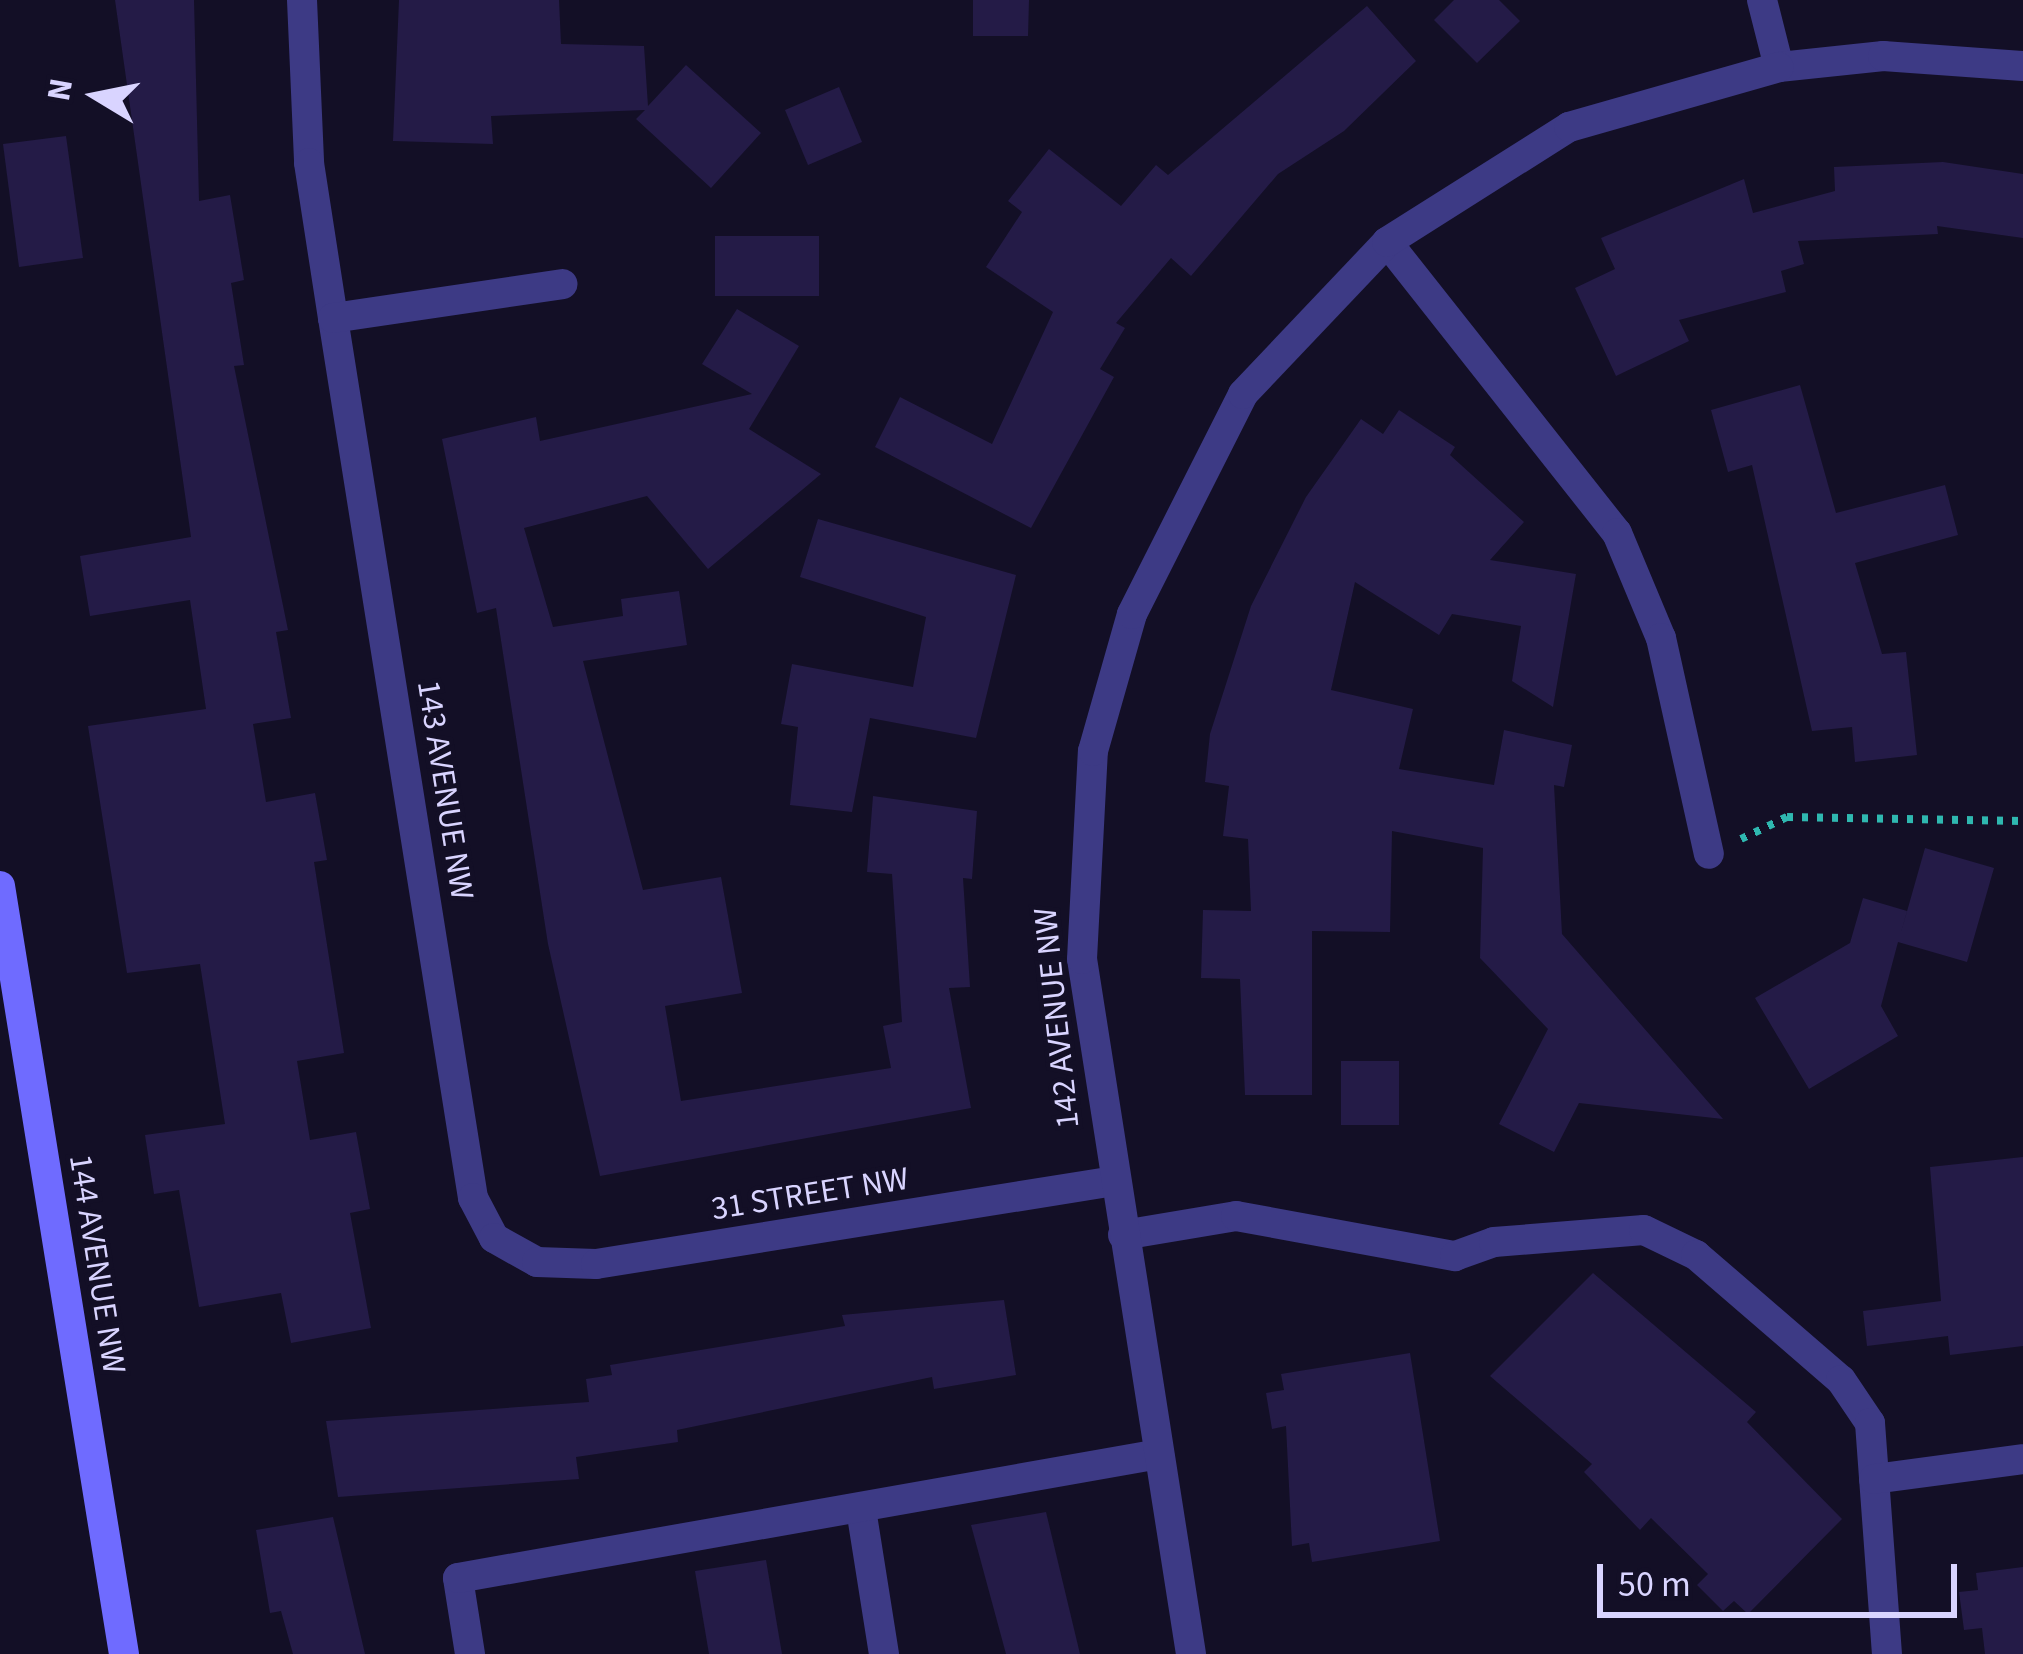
<!DOCTYPE html>
<html>
<head>
<meta charset="utf-8">
<style>
	body { margin:0 }
	#map { position:relative; width:2023px; height:1654px; overflow:hidden; background:#130f26; font-family:"Source Sans 3",sans-serif }
	div>[style] { position:absolute }
	[style*='--x'] { left:calc(var(--x)*1px); top:calc(var(--y)*1px); width:calc(var(--w)*1px); rotate:calc(var(--a)*1deg) }
	.building>* { inset:0; background:#241b47 }
	.path>* { height:8px; margin-top:-4px; transform-origin:0; background:repeating-linear-gradient(90deg,#2fb8b0 0 6px,transparent 0 15px) }
	.minor>* { height:30px; margin:-15px; padding:0 15px; transform-origin:15px; border-radius:15px; background:#3d3a85 }
	.secondary>* { height:30px; margin:-15px; padding:0 15px; transform-origin:15px; border-radius:15px; background:#6f6bff }
	span { translate:-50% -50%; white-space:nowrap; text-align:center; line-height:1.15; -webkit-text-stroke:9px #130f26; paint-order:stroke }
	.street-label { font-size:33px; color:#d9d4ff }
	.north { position:absolute; left:36px; top:36px; width:120px; height:120px; -webkit-text-stroke:9px #130f26; paint-order:stroke; rotate:280deg; font-size:33px; font-weight:700; line-height:48px; text-align:center; color:#d9d4ff }
	.north::after { content:''; display:block; margin:auto; width:42px; height:54px; background:#d9d4ff; clip-path:polygon(50% 0,100% 100%,50% 72%,0 100%) }
	.scale { position:absolute; left:1597px; top:1564px; width:360px; height:54px; box-sizing:border-box; border:6px solid #d9d4ff; border-top:0; padding-left:15px; font-size:36px; line-height:42px; white-space:nowrap; color:#d9d4ff; -webkit-text-stroke:9px #130f26; paint-order:stroke }
</style>
</head>
<body>
<div id="map">
	<div class="building">
		<div style="clip-path:polygon(115px 0,194px 0,199px 201px,230px 195px,244px 280px,231px 283px,244px 365px,234px 366px,288px 630px,276px 632px,291px 718px,253px 724px,266px 802px,315px 793px,327px 860px,314px 862px,344px 1053px,297px 1061px,310px 1140px,356px 1132px,370px 1209px,350px 1213px,371px 1328px,291px 1343px,281px 1293px,199px 1307px,179px 1190px,154px 1194px,145px 1135px,225px 1124px,200px 964px,127px 973px,88px 726px,206px 709px,190px 600px,90px 616px,80px 556px,191px 537px)"></div>
		<div style="clip-path:polygon(399px 0,559px 0,561px 44px,644px 46px,648px 106px,686px 65px,761px 133px,711px 188px,636px 119px,645px 110px,491px 116px,493px 144px,393px 141px)"></div>
		<div style="clip-path:polygon(973px 0,1029px 0,1028px 36px,973px 36px)"></div>
		<div style="clip-path:polygon(1454px 0,1499px 0,1520px 21px,1477px 63px,1434px 20px)"></div>
		<div style="clip-path:polygon(1367px 6px,1416px 61px,1344px 131px,1278px 174px,1191px 276px,1171px 258px,1116px 323px,1125px 328px,1100px 369px,1114px 377px,1031px 528px,875px 447px,900px 397px,992px 444px,1053px 312px,986px 267px,1022px 212px,1008px 201px,1049px 149px,1121px 206px,1156px 165px,1168px 175px)"></div>
		<div style="clip-path:polygon(839px 87px,862px 142px,808px 165px,785px 110px)"></div>
		<div style="clip-path:polygon(66px 136px,83px 258px,19px 267px,3px 144px)"></div>
		<div style="clip-path:polygon(1943px 162px,2023px 174px,2023px 238px,1937px 226px,1938px 234px,1798px 241px,1804px 264px,1781px 271px,1786px 292px,1679px 320px,1689px 341px,1616px 376px,1575px 288px,1615px 269px,1601px 238px,1744px 179px,1753px 213px,1835px 191px,1834px 167px)"></div>
		<div style="clip-path:polygon(715px 236px,819px 236px,819px 296px,715px 296px)"></div>
		<div style="clip-path:polygon(737px 309px,799px 346px,749px 429px,821px 474px,708px 569px,647px 496px,524px 528px,553px 627px,623px 616px,621px 599px,679px 591px,687px 645px,583px 661px,643px 890px,721px 877px,742px 993px,665px 1006px,681px 1101px,891px 1068px,883px 1026px,902px 1022px,892px 874px,867px 872px,873px 796px,977px 811px,972px 879px,963px 878px,970px 987px,949px 988px,971px 1108px,600px 1176px,548px 944px,496px 608px,477px 613px,442px 439px,536px 417px,540px 441px,752px 394px,702px 364px)"></div>
		<div style="clip-path:polygon(1800px 385px,1836px 513px,1945px 485px,1958px 535px,1855px 563px,1882px 654px,1906px 652px,1917px 755px,1855px 762px,1852px 727px,1812px 731px,1752px 465px,1728px 472px,1711px 410px)"></div>
		<div style="clip-path:polygon(1399px 410px,1455px 447px,1450px 455px,1524px 522px,1490px 560px,1576px 574px,1553px 707px,1512px 681px,1521px 626px,1452px 614px,1439px 635px,1355px 582px,1331px 690px,1413px 709px,1399px 769px,1494px 785px,1504px 730px,1572px 745px,1564px 787px,1554px 785px,1562px 934px,1723px 1119px,1579px 1103px,1554px 1152px,1499px 1124px,1548px 1029px,1480px 958px,1483px 848px,1392px 831px,1390px 932px,1312px 931px,1312px 1095px,1245px 1095px,1240px 979px,1201px 978px,1203px 910px,1251px 911px,1248px 839px,1223px 836px,1229px 786px,1205px 782px,1210px 734px,1251px 606px,1306px 497px,1361px 419px,1383px 434px)"></div>
		<div style="clip-path:polygon(818px 519px,1016px 575px,976px 738px,870px 718px,852px 812px,790px 805px,798px 727px,781px 724px,792px 664px,913px 687px,926px 617px,800px 577px)"></div>
		<div style="clip-path:polygon(1925px 848px,1994px 868px,1967px 962px,1898px 942px,1881px 1006px,1898px 1036px,1809px 1089px,1755px 998px,1850px 943px,1863px 898px,1907px 911px,1900px 936px)"></div>
		<div style="clip-path:polygon(1341px 1061px,1399px 1061px,1399px 1125px,1341px 1125px)"></div>
		<div style="clip-path:polygon(2023px 1157px,2023px 1346px,1950px 1355px,1948px 1336px,1867px 1346px,1863px 1311px,1941px 1301px,1930px 1167px)"></div>
		<div style="clip-path:polygon(1593px 1273px,1756px 1412px,1747px 1422px,1842px 1519px,1748px 1614px,1734px 1601px,1723px 1611px,1697px 1585px,1708px 1574px,1651px 1518px,1640px 1530px,1584px 1472px,1592px 1464px,1490px 1376px)"></div>
		<div style="clip-path:polygon(1004px 1300px,1016px 1375px,934px 1389px,932px 1377px,677px 1430px,678px 1442px,576px 1457px,579px 1479px,338px 1497px,326px 1421px,589px 1402px,586px 1379px,612px 1375px,610px 1365px,845px 1326px,842px 1315px)"></div>
		<div style="clip-path:polygon(1410px 1353px,1440px 1541px,1312px 1562px,1309px 1543px,1292px 1546px,1286px 1426px,1272px 1429px,1266px 1393px,1284px 1390px,1281px 1374px)"></div>
		<div style="clip-path:polygon(1046px 1512px,1080px 1654px,1006px 1654px,971px 1525px)"></div>
		<div style="clip-path:polygon(333px 1517px,365px 1654px,293px 1654px,281px 1611px,270px 1613px,256px 1530px)"></div>
		<div style="clip-path:polygon(766px 1560px,782px 1654px,709px 1654px,695px 1571px)"></div>
		<div style="clip-path:polygon(2023px 1567px,2023px 1654px,1985px 1654px,1982px 1628px,1964px 1630px,1959px 1592px,1978px 1590px,1976px 1573px)"></div>
	</div>
	<div class="path">
		<div style="--x:1741;--y:839;--w:51;--a:-25.6"></div>
		<div style="--x:1787;--y:817;--w:236;--a:1"></div>
	</div>
	<div class="minor">
		<div style="--x:302;--y:0;--w:163;--a:87.5"></div>
		<div style="--x:309;--y:163;--w:157;--a:81.2"></div>
		<div style="--x:333;--y:318;--w:891;--a:80.96"></div>
		<div style="--x:473;--y:1198;--w:45;--a:62.3"></div>
		<div style="--x:494;--y:1238;--w:49;--a:29.2"></div>
		<div style="--x:537;--y:1262;--w:59;--a:1.9"></div>
		<div style="--x:596;--y:1264;--w:525;--a:-9.1"></div>
		<div style="--x:1762;--y:0;--w:69;--a:75.8"></div>
		<div style="--x:1779;--y:67;--w:105;--a:-6"></div>
		<div style="--x:1883;--y:56;--w:140;--a:4.1"></div>
		<div style="--x:1387;--y:242;--w:371;--a:51.7"></div>
		<div style="--x:1617;--y:533;--w:114;--a:67.3"></div>
		<div style="--x:1661;--y:638;--w:221;--a:77.5"></div>
		<div style="--x:333;--y:318;--w:232;--a:-8.4"></div>
		<div style="--x:1123;--y:1235;--w:115;--a:-9.5"></div>
		<div style="--x:1236;--y:1216;--w:223;--a:10.4"></div>
		<div style="--x:1455;--y:1256;--w:41;--a:-19.7"></div>
		<div style="--x:1494;--y:1242;--w:150;--a:-4.6"></div>
		<div style="--x:1644;--y:1230;--w:58;--a:25.7"></div>
		<div style="--x:1696;--y:1255;--w:191;--a:40.8"></div>
		<div style="--x:1841;--y:1380;--w:52;--a:56"></div>
		<div style="--x:1870;--y:1423;--w:232;--a:85.8"></div>
		<div style="--x:1874;--y:1479;--w:150;--a:-7.6"></div>
		<div style="--x:861;--y:1509;--w:147;--a:81"></div>
		<div style="--x:470;--y:1654;--w:77;--a:-99"></div>
		<div style="--x:458;--y:1578;--w:712;--a:-10.03"></div>
		<div style="--x:1191;--y:1654;--w:703;--a:-98.91"></div>
		<div style="--x:1082;--y:959;--w:208;--a:-87"></div>
		<div style="--x:1093;--y:751;--w:142;--a:-74.1"></div>
		<div style="--x:1132;--y:614;--w:246;--a:-63.2"></div>
		<div style="--x:1243;--y:394;--w:209;--a:-46.5"></div>
		<div style="--x:1387;--y:242;--w:215;--a:-32.3"></div>
		<div style="--x:1569;--y:127;--w:218;--a:-15.9"></div>
	</div>
	<div class="secondary">
		<div style="--x:0;--y:886;--w:778;--a:80.83"></div>
	</div>
	<div class="street-label">
		<span style="left:445px;top:790px;rotate:81deg">143 AVENUE NW</span>
		<span style="left:1057px;top:1018px;rotate:-96deg">142 AVENUE NW</span>
		<span style="left:810px;top:1194px;rotate:-9deg">31 STREET NW</span>
		<span style="left:97px;top:1264px;rotate:81deg">144 AVENUE NW</span>
	</div>
	<div class="north">N</div>
	<div class="scale">50 m</div>
</div>
</body>
</html>
